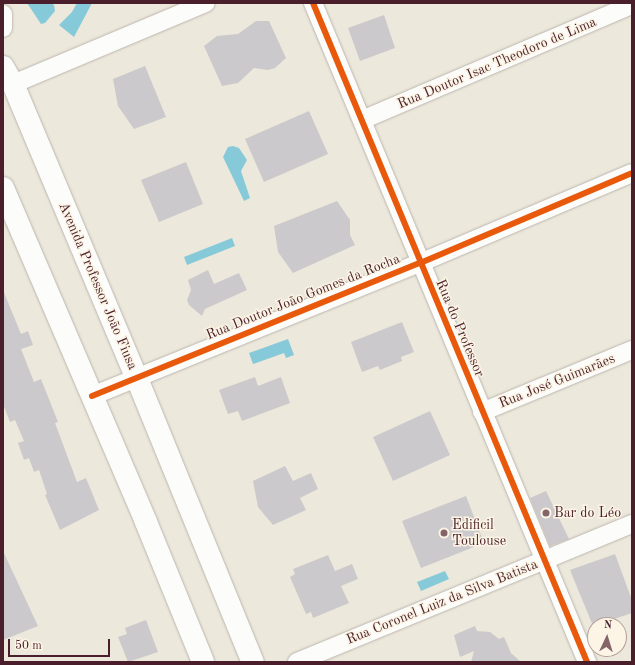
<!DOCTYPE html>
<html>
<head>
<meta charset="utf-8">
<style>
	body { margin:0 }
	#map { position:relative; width:635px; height:665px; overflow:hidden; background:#ece8db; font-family:"Old Standard TT",serif }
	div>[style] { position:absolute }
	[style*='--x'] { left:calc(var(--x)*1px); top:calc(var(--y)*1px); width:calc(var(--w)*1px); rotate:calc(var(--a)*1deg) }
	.water>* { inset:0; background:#86cada }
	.building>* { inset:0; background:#ccc9cc }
	.roads { filter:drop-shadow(0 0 1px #bcb5ae) drop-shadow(0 0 1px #bcb5ae) }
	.minor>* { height:18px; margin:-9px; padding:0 9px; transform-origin:9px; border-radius:9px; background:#fcfcfa }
	.major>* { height:22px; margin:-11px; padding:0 11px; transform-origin:11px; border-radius:11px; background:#fcfcfa }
	.cycleway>* { height:6px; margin:-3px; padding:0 3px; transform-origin:3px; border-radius:3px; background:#e8590c }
	.dots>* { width:11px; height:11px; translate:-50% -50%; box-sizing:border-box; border:2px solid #fcf5e5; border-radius:50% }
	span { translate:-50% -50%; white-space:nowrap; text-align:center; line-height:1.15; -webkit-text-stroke:3px #fcf5e5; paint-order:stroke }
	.street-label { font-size:14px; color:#4a1f2b }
	.poi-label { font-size:14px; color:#4a1f2b }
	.left { translate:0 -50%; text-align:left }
	.frame { position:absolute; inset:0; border:4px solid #4a1f2b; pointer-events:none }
	.north { position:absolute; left:587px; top:617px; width:40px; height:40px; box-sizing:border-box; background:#fcf5e5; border:1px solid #b59f9b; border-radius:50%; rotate:4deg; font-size:11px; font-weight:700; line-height:16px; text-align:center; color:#4a1f2b }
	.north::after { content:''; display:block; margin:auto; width:14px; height:18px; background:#836569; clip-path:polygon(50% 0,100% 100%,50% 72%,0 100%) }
	.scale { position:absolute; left:8px; top:639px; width:102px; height:18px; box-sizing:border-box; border:2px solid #4a1f2b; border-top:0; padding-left:5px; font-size:12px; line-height:14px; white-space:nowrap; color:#4a1f2b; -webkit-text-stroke:3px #fcf5e5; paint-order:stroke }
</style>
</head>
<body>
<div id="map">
	<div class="water">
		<div style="clip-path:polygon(27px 3px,51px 3px,54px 5px,55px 11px,45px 23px,41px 24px)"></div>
		<div style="clip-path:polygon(77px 3px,92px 3px,74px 37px,59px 25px,72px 12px)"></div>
		<div style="clip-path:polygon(233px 146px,239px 148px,247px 160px,241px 171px,250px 198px,244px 201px,223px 157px,228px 147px)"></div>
		<div style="clip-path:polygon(232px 238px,235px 246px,187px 265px,184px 257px)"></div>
		<div style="clip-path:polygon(288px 339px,294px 355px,286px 358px,284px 353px,253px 364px,249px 353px)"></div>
		<div style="clip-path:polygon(445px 571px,449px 579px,421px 591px,417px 582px)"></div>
	</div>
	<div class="building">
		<div style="clip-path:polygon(384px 15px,395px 48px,360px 61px,348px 28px)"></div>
		<div style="clip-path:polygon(256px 21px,269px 21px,286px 58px,275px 68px,268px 70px,254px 68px,238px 83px,222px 86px,204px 46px,217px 36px,238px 34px)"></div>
		<div style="clip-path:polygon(145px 66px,166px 117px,134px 129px,118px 106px,113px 79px)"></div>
		<div style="clip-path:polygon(309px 111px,328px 154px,264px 182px,245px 139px)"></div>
		<div style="clip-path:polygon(186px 162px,203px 204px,159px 222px,141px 180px)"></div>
		<div style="clip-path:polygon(337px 201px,350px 220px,350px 235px,355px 245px,293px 273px,278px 252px,274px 226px)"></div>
		<div style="clip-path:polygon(208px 270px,214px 284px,239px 273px,247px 290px,205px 309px,202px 316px,189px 305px,187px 300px,191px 290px,188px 280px)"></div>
		<div style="clip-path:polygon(3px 290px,21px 334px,28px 331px,33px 345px,21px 349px,34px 382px,41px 379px,58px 422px,55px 423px,77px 482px,86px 478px,99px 510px,60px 530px,45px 495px,47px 494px,39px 470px,34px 472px,29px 458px,24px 460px,18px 443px,24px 441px,15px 420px,10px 422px,3px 404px)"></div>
		<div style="clip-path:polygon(402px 322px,414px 352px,401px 357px,402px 361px,380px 370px,378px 366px,362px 372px,351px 342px)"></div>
		<div style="clip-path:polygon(255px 377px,258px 386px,281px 377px,290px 403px,242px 421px,238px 411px,228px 414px,219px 390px)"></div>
		<div style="clip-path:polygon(430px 411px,450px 455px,393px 481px,373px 437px)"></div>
		<div style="clip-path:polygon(285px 466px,293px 481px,311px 473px,318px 489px,300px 498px,306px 510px,273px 525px,258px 507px,253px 481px)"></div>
		<div style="clip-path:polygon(546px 491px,569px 539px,550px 546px,530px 498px)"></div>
		<div style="clip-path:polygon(466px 496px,484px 543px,421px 568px,402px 521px)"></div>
		<div style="clip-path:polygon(3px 551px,38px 626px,3px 640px)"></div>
		<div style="clip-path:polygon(615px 554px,632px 600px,632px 613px,593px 626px,570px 570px)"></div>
		<div style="clip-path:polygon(328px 555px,335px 571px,352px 564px,358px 579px,341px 586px,349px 603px,313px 618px,311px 612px,306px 614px,290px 577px,295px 574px,293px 569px)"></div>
		<div style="clip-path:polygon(146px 620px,158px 652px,128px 662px,118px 637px,127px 634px,125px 628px)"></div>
		<div style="clip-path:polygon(475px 626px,477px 631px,490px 632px,499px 639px,504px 637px,511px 653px,521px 662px,471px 662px,474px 651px,460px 657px,454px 635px)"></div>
	</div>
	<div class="roads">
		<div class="minor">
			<div style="--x:313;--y:3;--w:714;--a:67.42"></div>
			<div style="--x:3;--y:14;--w:14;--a:90"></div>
			<div style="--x:13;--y:84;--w:209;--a:-22.8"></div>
			<div style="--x:362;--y:120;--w:293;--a:-23.1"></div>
			<div style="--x:92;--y:396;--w:354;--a:-22.1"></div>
			<div style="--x:420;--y:263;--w:230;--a:-23"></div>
			<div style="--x:482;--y:412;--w:162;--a:-22.5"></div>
			<div style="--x:297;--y:662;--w:362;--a:-22.4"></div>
		</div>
		<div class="major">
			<div style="--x:3;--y:67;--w:20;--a:60"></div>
			<div style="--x:13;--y:84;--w:317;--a:67.2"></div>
			<div style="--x:136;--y:376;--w:309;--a:67.8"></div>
			<div style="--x:3;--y:188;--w:363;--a:66.8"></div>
			<div style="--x:146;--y:522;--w:151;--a:67.8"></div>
		</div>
	</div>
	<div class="cycleway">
		<div style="--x:313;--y:3;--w:714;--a:67.42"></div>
		<div style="--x:92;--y:396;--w:354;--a:-22.1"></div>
		<div style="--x:420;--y:263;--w:230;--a:-23"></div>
	</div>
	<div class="dots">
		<div style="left:546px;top:513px;background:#836569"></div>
		<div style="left:444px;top:533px;background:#836569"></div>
	</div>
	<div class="street-label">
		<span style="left:497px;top:63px;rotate:-23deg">Rua Doutor Isac Theodoro de Lima</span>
		<span style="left:98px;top:286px;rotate:67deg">Avenida Professor João Fiusa</span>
		<span style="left:303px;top:297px;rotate:-22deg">Rua Doutor João Gomes da Rocha</span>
		<span style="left:460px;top:328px;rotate:67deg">Rua do Professor</span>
		<span style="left:557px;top:381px;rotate:-22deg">Rua José Guimarães</span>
		<span style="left:442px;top:602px;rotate:-22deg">Rua Coronel Luiz da Silva Batista</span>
	</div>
	<div class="poi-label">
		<span class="left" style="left:554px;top:513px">Bar do Léo</span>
		<span class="left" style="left:452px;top:533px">Edificil<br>Toulouse</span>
	</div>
	<div class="frame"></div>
	<div class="north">N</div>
	<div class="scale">50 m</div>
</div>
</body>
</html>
